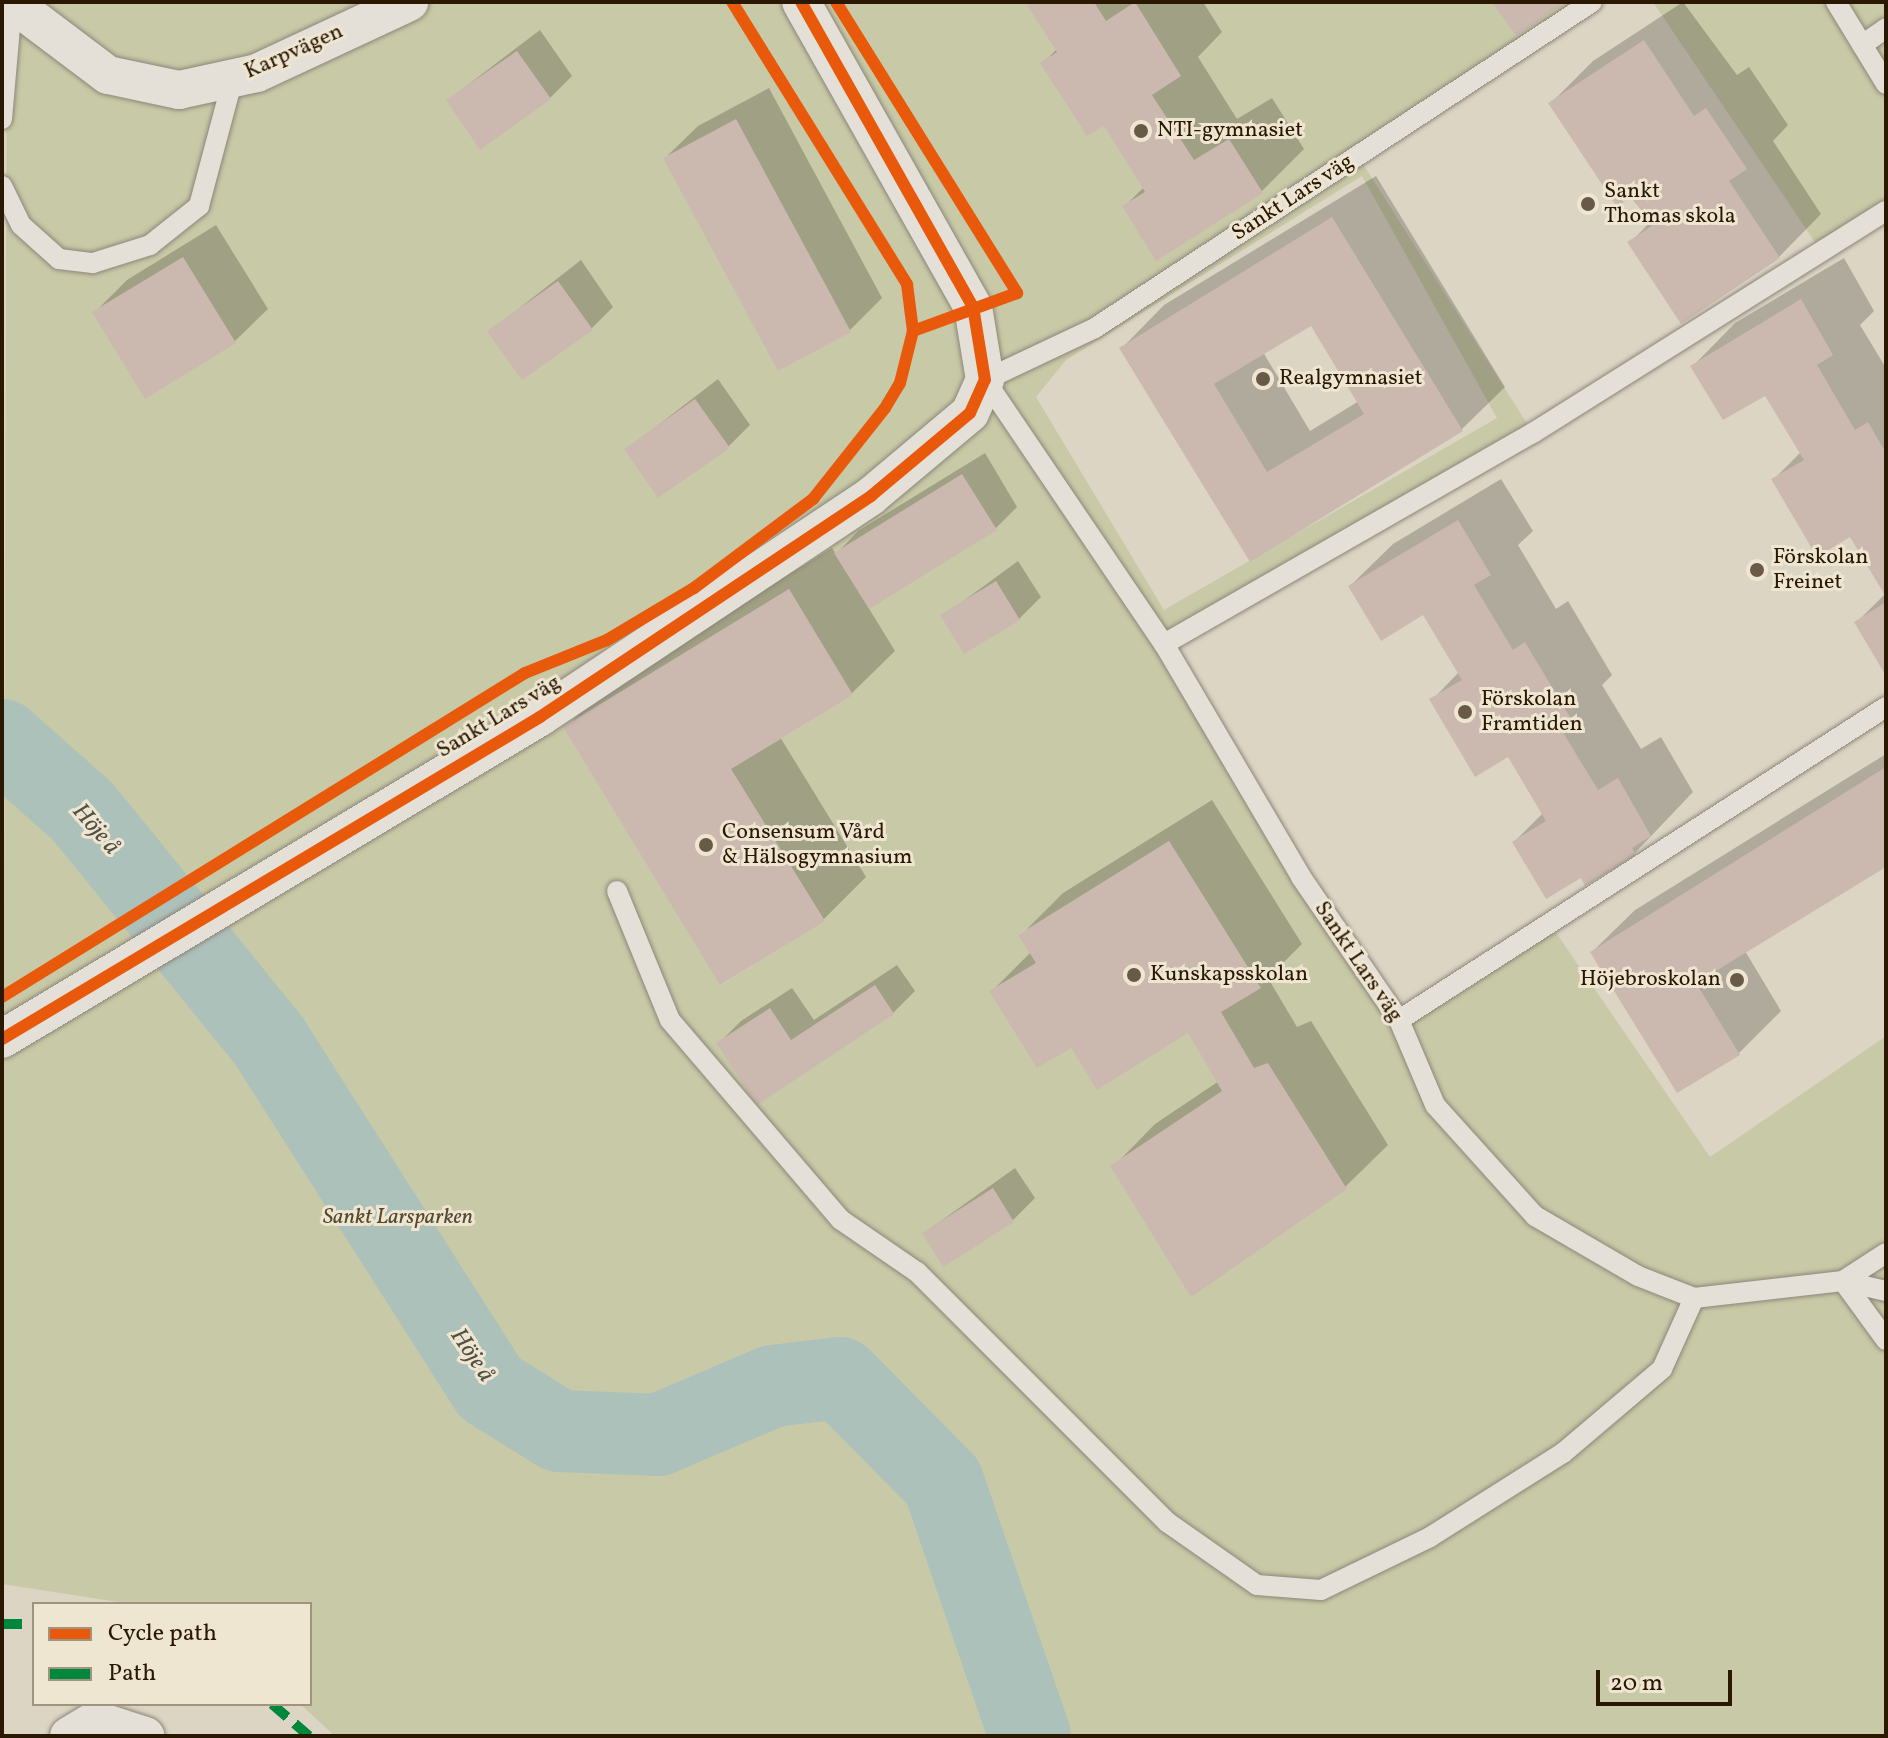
<!DOCTYPE html>
<html>
<head>
<meta charset="utf-8">
<style>
	body { margin:0 }
	#map { position:relative; width:1888px; height:1738px; overflow:hidden; background:#dcd5c4; font-family:Vollkorn,serif }
	div>[style] { position:absolute }
	[style*='--x'] { left:calc(var(--x)*1px); top:calc(var(--y)*1px); width:calc(var(--w)*1px); rotate:calc(var(--a)*1deg) }
	.green>* { inset:0; background:#c8c9a6 }
	.shadow>* { inset:0; background:#0003 }
	.river>* { height:82px; margin:-41px; padding:0 41px; transform-origin:41px; border-radius:41px; background:#adc1bb }
	.building>* { inset:0; background:#cbb9b0 }
	.roads { filter:drop-shadow(0 0 2px #8d867a) drop-shadow(0 0 2px #8d867a) }
	.service>* { height:20px; margin:-10px; padding:0 10px; transform-origin:10px; border-radius:10px; background:#e4e0d8 }
	.minor>* { height:38px; margin:-19px; padding:0 19px; transform-origin:19px; border-radius:19px; background:#e4e0d8 }
	.quiet>* { height:10px; margin-top:-5px; transform-origin:0; background:repeating-linear-gradient(90deg,#00873e 0 20px,transparent 0 30px) }
	.cycleway>* { height:12px; margin:-6px; padding:0 6px; transform-origin:6px; border-radius:6px; background:#e8590c }
	.dots>* { width:22px; height:22px; translate:-50% -50%; box-sizing:border-box; border:4px solid #efe6d2; border-radius:50% }
	span { translate:-50% -50%; white-space:nowrap; text-align:center; line-height:1.15; -webkit-text-stroke:6px #efe6d2; paint-order:stroke }
	.street-label { font-size:22px; color:#2a1803 }
	.poi-label { font-size:22px; color:#2a1803 }
	.left { translate:0 -50%; text-align:left }
	.right { translate:-100% -50%; text-align:right }
	.park-label { font-size:22px; color:#544a2d; font-style:italic }
	.water-label { font-size:24px; color:#515042; font-style:italic }
	.frame { position:absolute; inset:0; border:4px solid #2a1803; pointer-events:none }
	.legend { position:absolute; left:32px; top:1602px; width:280px; height:104px; box-sizing:border-box; background:#efe6d2; border:2px solid #a0947f; margin:0; padding:10px 14px; list-style:none; font-size:24px; color:#2a1803 }
	.legend li { display:flex; align-items:center; gap:16px; height:40px }
	.legend b { width:40px; border:2px solid #a0947f }
	.scale { position:absolute; left:1596px; top:1670px; width:136px; height:36px; box-sizing:border-box; border:4px solid #2a1803; border-top:0; padding-left:10px; font-size:24px; line-height:28px; white-space:nowrap; color:#2a1803; -webkit-text-stroke:6px #efe6d2; paint-order:stroke }
</style>
</head>
<body>
<div id="map">
	<div class="green">
		<div style="clip-path:polygon(evenodd,7px 2px,1592px 2px,1358px 156px,1533px 433px,1165px 644px,1399px 1020px,1550px 924px,1710px 1157px,1886px 1036px,1886px 1736px,335px 1736px,300px 1704px,310px 1704px,310px 1604px,131px 1604px,2px 1584px,7px 2px,1362px 176px,1497px 418px,1164px 610px,1036px 397px,1066px 360px,1362px 176px,7px 2px,789px 589px,853px 695px,731px 769px,824px 921px,721px 985px,563px 727px,789px 589px,7px 2px,1169px 841px,1260px 988px,1097px 1089px,1071px 1048px,990px 991px,1036px 963px,1019px 934px,1169px 841px)"></div>
		<div style="clip-path:polygon(1653px 2px,1886px 2px,1886px 211px,1821px 251px)"></div>
	</div>
	<div class="shadow">
		<div style="clip-path:polygon(1027px 2px,1203px 2px,1222px 32px,1198px 57px,1237px 119px,1272px 98px,1304px 149px,1262px 191px,1156px 258px,1124px 207px,1144px 187px,1104px 123px,1043px 63px,1057px 49px)"></div>
		<div style="clip-path:polygon(1683px 2px,1737px 75px,1749px 67px,1788px 125px,1773px 141px,1821px 214px,1779px 257px,1630px 243px,1651px 221px,1551px 103px,1593px 61px)"></div>
		<div style="clip-path:polygon(540px 30px,572px 76px,550px 98px,448px 100px)"></div>
		<div style="clip-path:polygon(769px 88px,882px 298px,850px 330px,665px 158px,698px 126px)"></div>
		<div style="clip-path:polygon(evenodd,1376px 176px,1505px 387px,1462px 429px,1251px 559px,1122px 348px,1164px 305px,1376px 176px,1312px 323px,1359px 401px,1310px 431px,1263px 352px,1312px 323px)"></div>
		<div style="clip-path:polygon(216px 225px,268px 309px,235px 341px,94px 313px,127px 280px)"></div>
		<div style="clip-path:polygon(1844px 258px,1874px 311px,1860px 325px,1886px 368px,1886px 593px,1851px 534px,1774px 479px,1801px 452px,1766px 393px,1693px 366px,1735px 323px)"></div>
		<div style="clip-path:polygon(581px 260px,613px 307px,591px 329px,490px 331px)"></div>
		<div style="clip-path:polygon(718px 379px,750px 425px,728px 447px,627px 449px)"></div>
		<div style="clip-path:polygon(985px 453px,1017px 507px,995px 529px,868px 607px,895px 651px,852px 693px,780px 737px,866px 877px,823px 920px,565px 728px,608px 685px,832px 548px,836px 554px,858px 531px)"></div>
		<div style="clip-path:polygon(1501px 479px,1533px 531px,1518px 545px,1556px 609px,1568px 601px,1612px 675px,1602px 685px,1641px 749px,1661px 737px,1693px 792px,1635px 853px,1581px 876px,1514px 842px,1543px 813px,1509px 755px,1432px 700px,1459px 672px,1424px 612px,1350px 586px,1393px 544px)"></div>
		<div style="clip-path:polygon(1018px 561px,1041px 597px,1019px 619px,943px 616px)"></div>
		<div style="clip-path:polygon(1886px 593px,1886px 672px,1857px 622px)"></div>
		<div style="clip-path:polygon(1886px 754px,1886px 865px,1745px 951px,1781px 1011px,1739px 1053px,1592px 952px,1635px 910px)"></div>
		<div style="clip-path:polygon(1212px 800px,1302px 944px,1268px 978px,1297px 1027px,1311px 1021px,1388px 1145px,1345px 1187px,1113px 1167px,1155px 1124px,1219px 1081px,1189px 1030px,1072px 1045px,992px 991px,1031px 952px,1021px 935px,1063px 893px)"></div>
		<div style="clip-path:polygon(897px 965px,915px 991px,893px 1013px,757px 1102px,719px 1043px,741px 1021px,792px 988px,814px 1020px)"></div>
		<div style="clip-path:polygon(1015px 1168px,1035px 1198px,1013px 1220px,924px 1233px)"></div>
	</div>
	<div class="river">
		<div style="--x:2;--y:740;--w:108;--a:41.6"></div>
		<div style="--x:83;--y:812;--w:295;--a:50.9"></div>
		<div style="--x:269;--y:1041;--w:411;--a:57.5"></div>
		<div style="--x:490;--y:1388;--w:81;--a:31.9"></div>
		<div style="--x:559;--y:1431;--w:99;--a:2.3"></div>
		<div style="--x:658;--y:1435;--w:125;--a:-23.1"></div>
		<div style="--x:773;--y:1386;--w:67;--a:-6.8"></div>
		<div style="--x:840;--y:1378;--w:146;--a:45.3"></div>
		<div style="--x:943;--y:1482;--w:268;--a:71.1"></div>
	</div>
	<div class="building">
		<div style="clip-path:polygon(1025px 2px,1094px 2px,1106px 21px,1135px 2px,1181px 76px,1152px 95px,1194px 160px,1229px 139px,1263px 193px,1156px 261px,1122px 206px,1145px 192px,1104px 126px,1087px 136px,1040px 63px,1057px 52px)"></div>
		<div style="clip-path:polygon(1492px 2px,1566px 2px,1516px 36px)"></div>
		<div style="clip-path:polygon(1644px 40px,1694px 116px,1706px 108px,1747px 169px,1729px 181px,1780px 258px,1681px 324px,1627px 242px,1652px 226px,1632px 196px,1617px 207px,1548px 103px)"></div>
		<div style="clip-path:polygon(517px 51px,551px 99px,480px 150px,446px 100px)"></div>
		<div style="clip-path:polygon(736px 119px,851px 332px,778px 371px,663px 158px)"></div>
		<div style="clip-path:polygon(evenodd,1332px 217px,1463px 431px,1250px 562px,1119px 348px,1332px 217px,1311px 326px,1364px 414px,1267px 472px,1214px 384px,1311px 326px)"></div>
		<div style="clip-path:polygon(183px 257px,236px 343px,145px 399px,92px 312px)"></div>
		<div style="clip-path:polygon(558px 281px,593px 330px,522px 380px,487px 331px)"></div>
		<div style="clip-path:polygon(1801px 299px,1833px 355px,1817px 365px,1855px 430px,1868px 422px,1886px 453px,1886px 597px,1850px 537px,1817px 557px,1771px 479px,1804px 460px,1765px 396px,1723px 420px,1690px 366px)"></div>
		<div style="clip-path:polygon(695px 399px,730px 448px,658px 498px,624px 449px)"></div>
		<div style="clip-path:polygon(962px 474px,997px 530px,869px 609px,834px 553px)"></div>
		<div style="clip-path:polygon(1458px 520px,1491px 575px,1474px 585px,1513px 650px,1525px 642px,1571px 719px,1559px 726px,1598px 790px,1618px 778px,1651px 836px,1632px 848px,1636px 855px,1585px 886px,1581px 878px,1546px 899px,1512px 842px,1546px 821px,1508px 757px,1475px 777px,1429px 699px,1462px 680px,1423px 615px,1381px 641px,1348px 586px)"></div>
		<div style="clip-path:polygon(996px 581px,1020px 620px,964px 654px,940px 615px)"></div>
		<div style="clip-path:polygon(789px 589px,853px 695px,731px 769px,825px 921px,720px 985px,563px 727px)"></div>
		<div style="clip-path:polygon(1886px 602px,1886px 676px,1854px 622px)"></div>
		<div style="clip-path:polygon(1886px 767px,1886px 867px,1696px 983px,1740px 1055px,1677px 1093px,1590px 952px)"></div>
		<div style="clip-path:polygon(1169px 841px,1261px 988px,1221px 1012px,1254px 1068px,1268px 1063px,1347px 1189px,1191px 1297px,1110px 1166px,1222px 1091px,1188px 1033px,1097px 1090px,1071px 1048px,1037px 1068px,989px 991px,1036px 963px,1018px 935px)"></div>
		<div style="clip-path:polygon(875px 985px,894px 1014px,757px 1105px,716px 1043px,770px 1008px,791px 1040px)"></div>
		<div style="clip-path:polygon(993px 1188px,1014px 1222px,943px 1267px,922px 1233px)"></div>
	</div>
	<div class="roads">
		<div class="service">
			<div style="--x:1592;--y:2;--w:594;--a:146.74"></div>
			<div style="--x:1095;--y:328;--w:122;--a:154.7"></div>
			<div style="--x:985;--y:380;--w:319;--a:55.9"></div>
			<div style="--x:1164;--y:644;--w:270;--a:59.5"></div>
			<div style="--x:1301;--y:877;--w:173;--a:55.6"></div>
			<div style="--x:1399;--y:1020;--w:92;--a:67"></div>
			<div style="--x:1435;--y:1105;--w:149;--a:48"></div>
			<div style="--x:1535;--y:1216;--w:119;--a:30.2"></div>
			<div style="--x:1638;--y:1276;--w:60;--a:21.4"></div>
			<div style="--x:1694;--y:1298;--w:150;--a:-6.5"></div>
			<div style="--x:1843;--y:1281;--w:51;--a:-33.1"></div>
			<div style="--x:1836;--y:2;--w:96;--a:58.6"></div>
			<div style="--x:1862;--y:45;--w:29;--a:-35"></div>
			<div style="--x:2;--y:119;--w:114;--a:-85"></div>
			<div style="--x:2;--y:186;--w:43;--a:64"></div>
			<div style="--x:21;--y:225;--w:51;--a:41.8"></div>
			<div style="--x:59;--y:259;--w:34;--a:7"></div>
			<div style="--x:93;--y:263;--w:60;--a:-17.5"></div>
			<div style="--x:150;--y:245;--w:63;--a:-38.5"></div>
			<div style="--x:199;--y:206;--w:132;--a:-75.1"></div>
			<div style="--x:1164;--y:644;--w:425;--a:-29.8"></div>
			<div style="--x:1533;--y:433;--w:417;--a:-32.2"></div>
			<div style="--x:617;--y:891;--w:139;--a:67.7"></div>
			<div style="--x:670;--y:1020;--w:263;--a:49.5"></div>
			<div style="--x:841;--y:1220;--w:92;--a:34.4"></div>
			<div style="--x:917;--y:1272;--w:354;--a:45"></div>
			<div style="--x:1167;--y:1522;--w:110;--a:35"></div>
			<div style="--x:1257;--y:1585;--w:64;--a:4.5"></div>
			<div style="--x:1321;--y:1590;--w:121;--a:-25.9"></div>
			<div style="--x:1430;--y:1537;--w:157;--a:-32.3"></div>
			<div style="--x:1563;--y:1453;--w:130;--a:-40.3"></div>
			<div style="--x:1662;--y:1369;--w:78;--a:-65.7"></div>
			<div style="--x:1399;--y:1020;--w:579;--a:-32.73"></div>
			<div style="--x:1843;--y:1281;--w:73;--a:53.9"></div>
			<div style="--x:1843;--y:1281;--w:44;--a:13.1"></div>
		</div>
		<div class="minor">
			<div style="--x:11;--y:2;--w:121;--a:37"></div>
			<div style="--x:108;--y:75;--w:73;--a:11.9"></div>
			<div style="--x:179;--y:90;--w:80;--a:-12.3"></div>
			<div style="--x:257;--y:73;--w:168;--a:-25"></div>
			<div style="--x:2;--y:1039;--w:627;--a:-30.9"></div>
			<div style="--x:540;--y:717;--w:398;--a:-33.7"></div>
			<div style="--x:871;--y:496;--w:129;--a:-40"></div>
			<div style="--x:970;--y:413;--w:36;--a:-66"></div>
			<div style="--x:985;--y:380;--w:74;--a:-99.3"></div>
			<div style="--x:973;--y:307;--w:350;--a:-119.4"></div>
			<div style="--x:69;--y:1736;--w:31;--a:-31"></div>
			<div style="--x:96;--y:1720;--w:52;--a:18.1"></div>
		</div>
	</div>
	<div class="quiet">
		<div style="--x:2;--y:1624;--w:32;--a:0"></div>
		<div style="--x:272;--y:1704;--w:49;--a:40.9"></div>
	</div>
	<div class="cycleway">
		<div style="--x:836;--y:2;--w:343;--a:58.1"></div>
		<div style="--x:1017;--y:293;--w:111;--a:159.9"></div>
		<div style="--x:2;--y:997;--w:615;--a:-31.78"></div>
		<div style="--x:525;--y:673;--w:88;--a:-21.9"></div>
		<div style="--x:607;--y:640;--w:101;--a:-30.9"></div>
		<div style="--x:694;--y:588;--w:149;--a:-36.8"></div>
		<div style="--x:813;--y:499;--w:116;--a:-51.6"></div>
		<div style="--x:885;--y:408;--w:29;--a:-59"></div>
		<div style="--x:900;--y:383;--w:54;--a:-76"></div>
		<div style="--x:913;--y:331;--w:47;--a:-97.3"></div>
		<div style="--x:907;--y:284;--w:332;--a:-121.8"></div>
		<div style="--x:2;--y:1039;--w:627;--a:-30.9"></div>
		<div style="--x:540;--y:717;--w:398;--a:-33.7"></div>
		<div style="--x:871;--y:496;--w:129;--a:-40"></div>
		<div style="--x:970;--y:413;--w:36;--a:-66"></div>
		<div style="--x:985;--y:380;--w:74;--a:-99.3"></div>
		<div style="--x:973;--y:307;--w:350;--a:-119.4"></div>
	</div>
	<div class="dots">
		<div style="left:1141px;top:131px;background:#685a47"></div>
		<div style="left:1588px;top:204px;background:#685a47"></div>
		<div style="left:1263px;top:379px;background:#685a47"></div>
		<div style="left:1757px;top:570px;background:#685a47"></div>
		<div style="left:1465px;top:712px;background:#685a47"></div>
		<div style="left:706px;top:845px;background:#685a47"></div>
		<div style="left:1134px;top:975px;background:#685a47"></div>
		<div style="left:1737px;top:980px;background:#685a47"></div>
	</div>
	<div class="street-label">
		<span style="left:294px;top:52px;rotate:-24deg">Karpvägen</span>
		<span style="left:1293px;top:198px;rotate:-33deg">Sankt Lars väg</span>
		<span style="left:499px;top:717px;rotate:-31deg">Sankt Lars väg</span>
		<span style="left:1358px;top:962px;rotate:56deg">Sankt Lars väg</span>
	</div>
	<div class="poi-label">
		<span class="left" style="left:1157px;top:131px">NTI-gymnasiet</span>
		<span class="left" style="left:1604px;top:204px">Sankt<br>Thomas skola</span>
		<span class="left" style="left:1279px;top:379px">Realgymnasiet</span>
		<span class="left" style="left:1773px;top:570px">Förskolan<br>Freinet</span>
		<span class="left" style="left:1481px;top:712px">Förskolan<br>Framtiden</span>
		<span class="left" style="left:722px;top:845px">Consensum Vård<br>&amp; Hälsogymnasium</span>
		<span class="left" style="left:1150px;top:975px">Kunskapsskolan</span>
		<span class="right" style="left:1721px;top:980px">Höjebroskolan</span>
	</div>
	<div class="park-label">
		<span style="left:398px;top:1218px">Sankt Larsparken</span>
	</div>
	<div class="water-label">
		<span style="left:95px;top:830px;rotate:49deg">Höje å</span>
		<span style="left:471px;top:1356px;rotate:56deg">Höje å</span>
	</div>
	<div class="frame"></div>
	<ul class="legend">
	<li><b style="height:10px;background:#e8590c"></b>Cycle path</li>
	<li><b style="height:10px;background:#00873e"></b>Path</li>
	</ul>
	<div class="scale">20 m</div>
</div>
</body>
</html>
